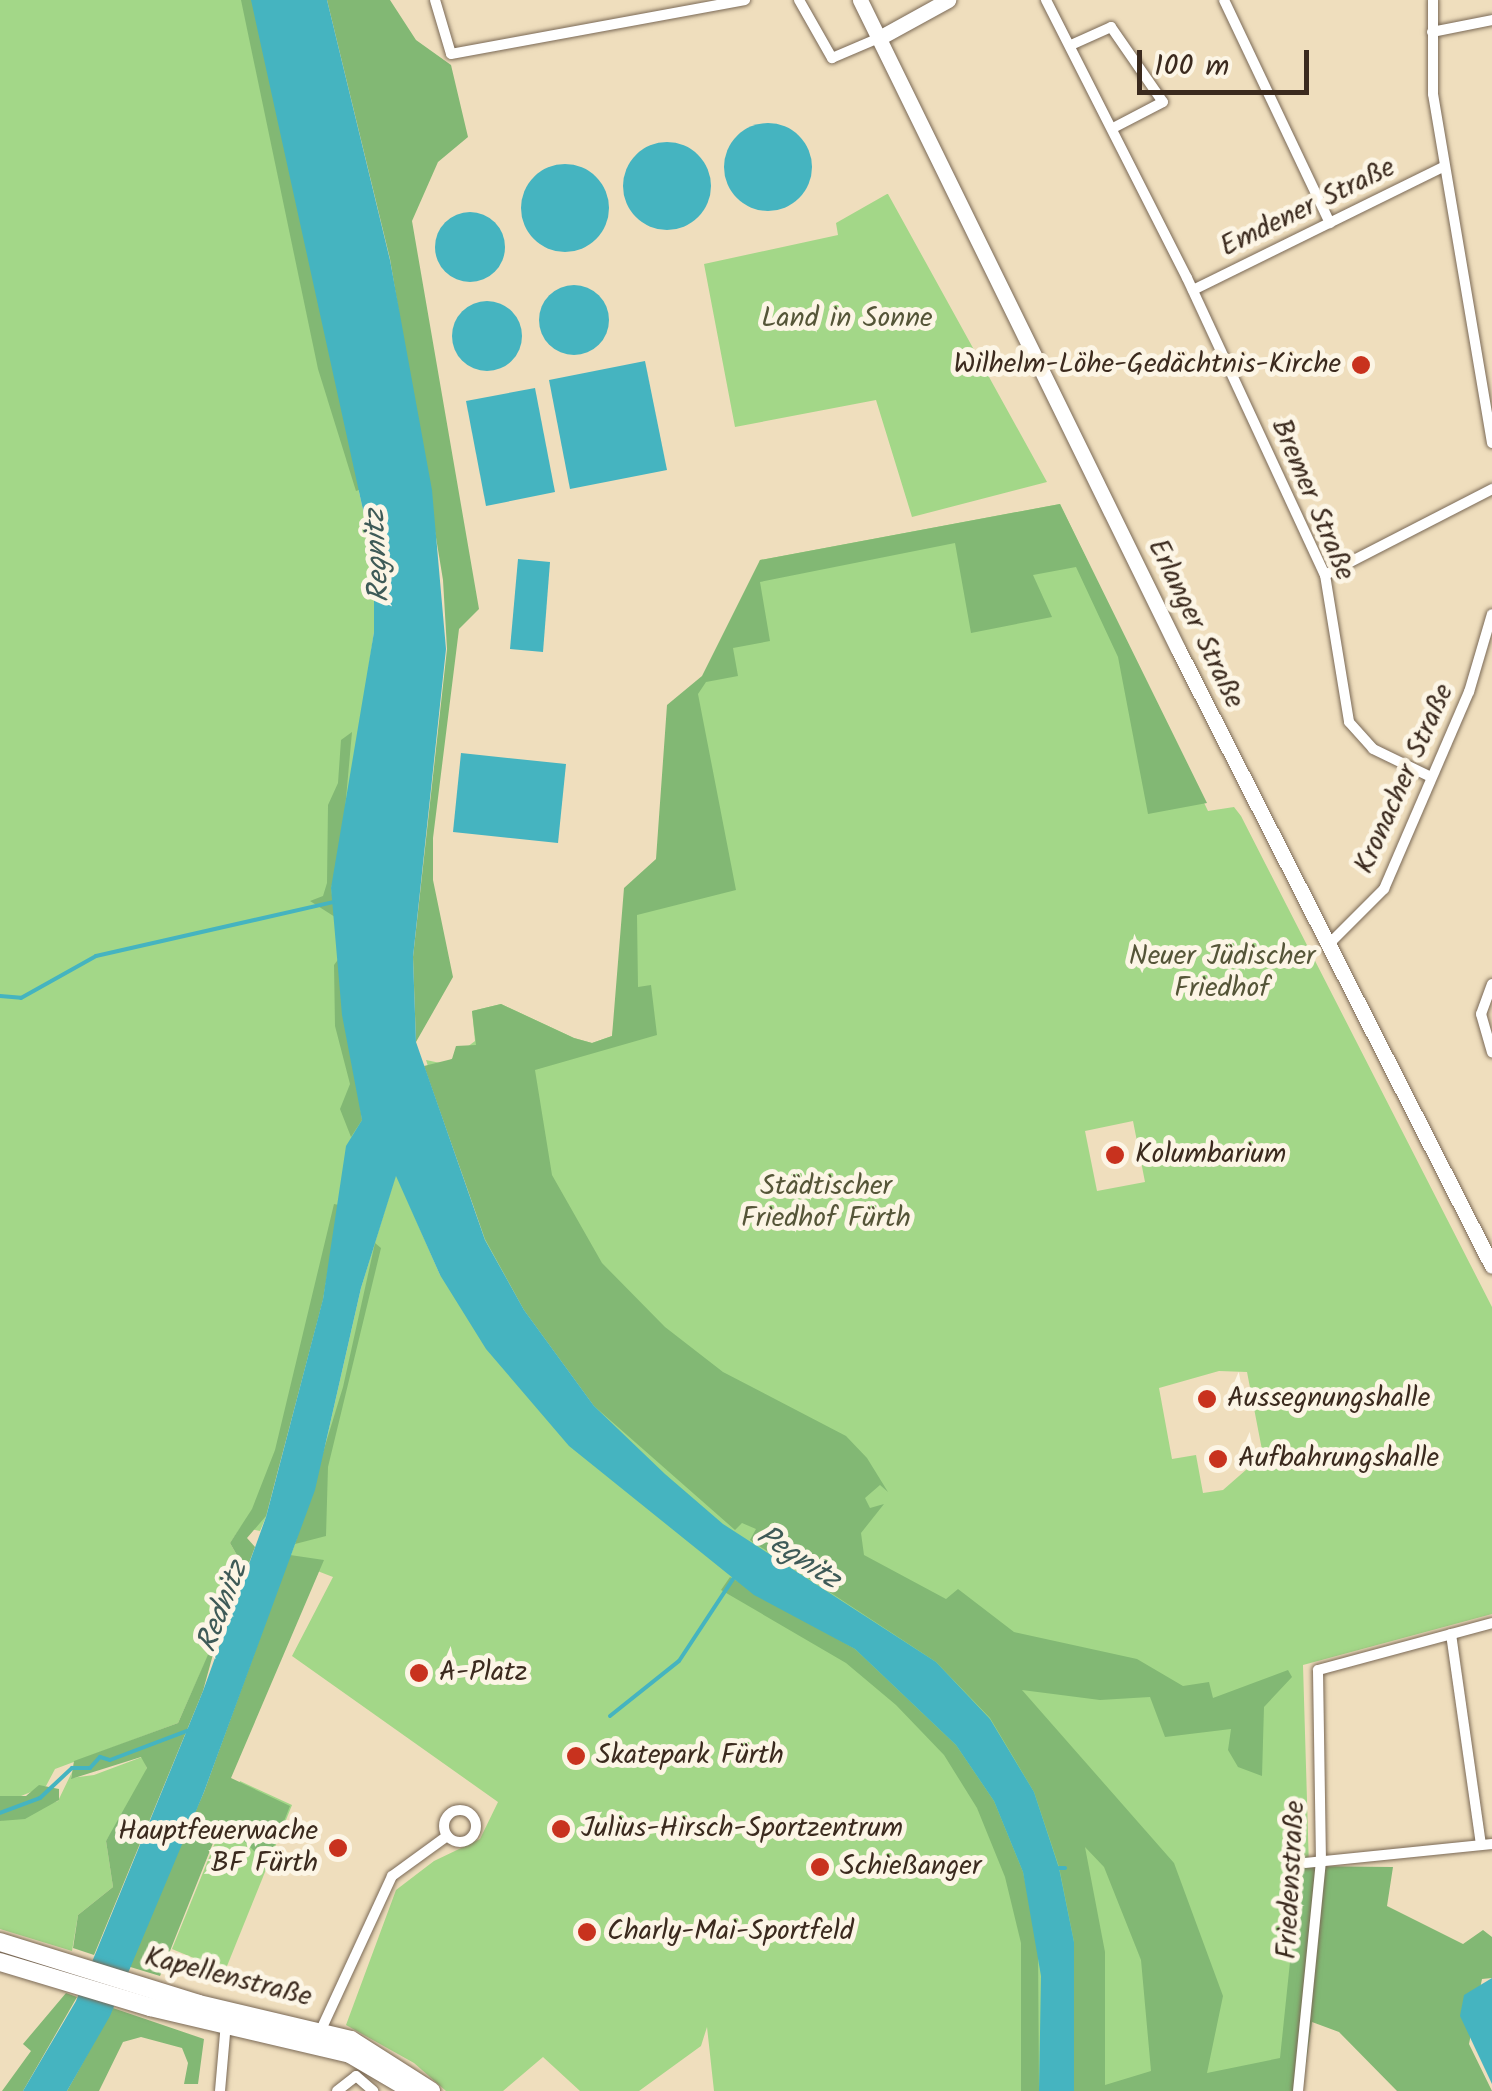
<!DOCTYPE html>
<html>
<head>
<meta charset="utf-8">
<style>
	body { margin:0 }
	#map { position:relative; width:1492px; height:2091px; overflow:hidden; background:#efdebd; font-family:Kalam,sans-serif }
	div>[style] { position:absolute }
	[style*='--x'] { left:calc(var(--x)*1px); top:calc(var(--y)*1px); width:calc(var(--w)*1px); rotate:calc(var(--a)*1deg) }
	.green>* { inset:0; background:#a3d788 }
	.forest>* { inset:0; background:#82b874 }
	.water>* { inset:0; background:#45b4c0 }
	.round { border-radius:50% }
	.stream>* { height:4px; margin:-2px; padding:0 2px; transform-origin:2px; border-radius:2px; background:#45b4c0 }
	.roads { filter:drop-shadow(0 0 2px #7a6956) drop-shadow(0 0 2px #7a6956) }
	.minor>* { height:10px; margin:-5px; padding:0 5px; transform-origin:5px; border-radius:5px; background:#fff }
	.minor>.ring { margin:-5px; padding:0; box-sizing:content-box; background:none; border:10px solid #fff; border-radius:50% }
	.secondary>* { height:15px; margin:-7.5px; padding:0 7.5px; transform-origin:7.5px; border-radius:7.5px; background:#fff }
	.primary>* { height:18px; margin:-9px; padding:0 9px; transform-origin:9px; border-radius:9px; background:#fff }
	.dots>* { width:28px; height:28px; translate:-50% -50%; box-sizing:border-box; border:5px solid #fcf5e5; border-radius:50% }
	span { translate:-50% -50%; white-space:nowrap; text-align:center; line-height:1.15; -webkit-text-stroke:10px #fcf5e5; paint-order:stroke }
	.street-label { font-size:28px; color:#3b2a1e }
	.park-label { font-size:28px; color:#555538 }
	.poi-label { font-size:28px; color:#3b2a1e }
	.right { translate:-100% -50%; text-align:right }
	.left { translate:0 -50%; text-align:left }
	.water-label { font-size:30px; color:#3e5a57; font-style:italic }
	.scale { position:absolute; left:1137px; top:50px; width:172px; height:45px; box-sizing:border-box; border:5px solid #3b2a1e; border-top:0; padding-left:12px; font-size:30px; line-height:35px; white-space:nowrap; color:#3b2a1e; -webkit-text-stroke:8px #fcf5e5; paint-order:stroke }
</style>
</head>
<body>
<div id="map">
	<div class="green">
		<div style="clip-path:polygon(0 0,251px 0,374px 560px,374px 632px,341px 853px,362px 1120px,266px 1517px,260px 1531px,241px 1527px,230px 1543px,246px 1571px,178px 1723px,55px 1769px,46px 1786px,11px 1800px,0 1796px)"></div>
		<div style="clip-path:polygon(887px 194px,888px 194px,1047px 482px,912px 517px,876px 400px,735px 427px,704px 264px,838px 235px,836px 223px)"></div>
		<div style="clip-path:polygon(evenodd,1060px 504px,1208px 811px,1234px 807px,1241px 816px,1492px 1307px,1492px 1614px,1303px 1665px,1309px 1868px,1289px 2057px,1206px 2091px,714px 2091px,707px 2027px,701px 2046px,639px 2091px,580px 2091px,543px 2057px,503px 2091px,446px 2091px,414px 2063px,346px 2025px,396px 1890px,434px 1861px,480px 1839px,498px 1802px,292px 1656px,333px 1577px,289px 1560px,315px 1490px,361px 1288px,396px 1174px,440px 1275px,594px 1406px,524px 1310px,485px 1240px,426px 1060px,445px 1064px,475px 1041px,472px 1011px,501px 1004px,574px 1038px,592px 1043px,612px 1036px,632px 907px,731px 887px,693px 694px,733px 648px,760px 560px,1060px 504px,1133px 1121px,1145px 1182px,1097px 1191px,1085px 1131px,1133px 1121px,1060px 504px,1219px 1371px,1247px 1372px,1263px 1455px,1223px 1490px,1203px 1493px,1196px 1455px,1172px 1459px,1159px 1388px,1219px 1371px)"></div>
		<div style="clip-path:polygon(142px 1757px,147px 1768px,140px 1790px,106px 1841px,113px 1887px,78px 1915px,72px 1951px,0 1929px,0 1821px,58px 1801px,72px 1772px,71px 1778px,94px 1775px)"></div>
		<div style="clip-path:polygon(240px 1781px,292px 1805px,225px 1971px,172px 1949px)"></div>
	</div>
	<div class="forest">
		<div style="clip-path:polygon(241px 0,252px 0,255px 12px,362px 489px,356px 491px,318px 369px)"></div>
		<div style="clip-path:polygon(327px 0,390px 0,416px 40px,451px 65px,468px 137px,438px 162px,412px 221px,479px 609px,459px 629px,433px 838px,433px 880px,453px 977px,416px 1042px,413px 957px,447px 649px,443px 580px,390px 259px)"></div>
		<div style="clip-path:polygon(evenodd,1060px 504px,1207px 803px,1148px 814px,1118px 657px,1076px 567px,1033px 575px,1052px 617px,971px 633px,955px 543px,760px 582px,770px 641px,733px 648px,738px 676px,706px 682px,698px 694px,736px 890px,637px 915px,638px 987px,651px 985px,657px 1035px,535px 1070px,552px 1175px,602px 1263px,665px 1327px,723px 1372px,846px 1436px,867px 1458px,888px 1492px,880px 1485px,865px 1498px,870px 1508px,884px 1504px,861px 1533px,864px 1555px,946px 1599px,958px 1589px,1014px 1632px,1137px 1659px,1183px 1686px,1209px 1682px,1213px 1698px,1288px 1670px,1292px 1677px,1264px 1707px,1262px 1776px,1238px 1767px,1228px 1750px,1231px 1729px,1165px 1737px,1150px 1697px,1100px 1700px,1022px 1690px,1174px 1863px,1223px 1996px,1207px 2073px,1280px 2058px,1300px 1866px,1393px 1867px,1387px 1906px,1463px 1944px,1483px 1930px,1492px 1937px,1492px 1978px,1482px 1979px,1469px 2044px,1492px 2091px,1397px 2091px,1339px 2032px,1312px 2022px,1302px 2091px,1074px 2091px,1074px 1942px,1059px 1867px,1034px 1792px,990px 1718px,936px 1662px,750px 1540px,756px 1529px,742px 1523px,735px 1530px,594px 1406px,524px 1310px,485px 1239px,424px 1066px,452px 1059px,456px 1046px,476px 1045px,472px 1011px,501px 1004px,574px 1038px,592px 1043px,612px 1036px,624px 888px,656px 859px,667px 705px,702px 676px,760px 560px,1060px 504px,1085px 1847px,1104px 1867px,1141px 1960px,1151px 2071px,1105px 2085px,1105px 1952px,1085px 1847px)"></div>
		<div style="clip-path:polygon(352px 732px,341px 854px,331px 888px,335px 917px,310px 901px,323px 896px,327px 883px,328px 805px,338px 783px,341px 740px)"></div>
		<div style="clip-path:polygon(340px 957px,362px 1120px,351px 1137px,340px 1109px,350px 1084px,335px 1026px,334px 965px)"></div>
		<div style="clip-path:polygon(334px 1204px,339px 1205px,323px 1300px,266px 1516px,247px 1538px,255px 1547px,246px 1571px,230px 1543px,252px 1509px,275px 1450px)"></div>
		<div style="clip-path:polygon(375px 1243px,381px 1248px,328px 1467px,326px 1536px,295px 1544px,343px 1387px)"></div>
		<div style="clip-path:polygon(290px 1555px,324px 1560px,231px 1778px,290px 1806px,267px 1864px,240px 1837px,219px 1828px,160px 1976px,127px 1966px,204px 1792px)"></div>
		<div style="clip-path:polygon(730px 1577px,855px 1649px,956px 1745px,994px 1801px,1023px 1872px,1038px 1941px,1039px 2091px,1021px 2091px,1021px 1943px,1005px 1877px,977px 1808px,944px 1755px,896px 1705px,846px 1663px,721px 1590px)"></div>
		<div style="clip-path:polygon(221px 1625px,203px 1691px,94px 1955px,73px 1948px,78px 1915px,113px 1887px,106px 1841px,147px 1768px,141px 1757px,71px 1779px,74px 1761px,178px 1723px)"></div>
		<div style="clip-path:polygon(39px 1785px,59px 1789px,59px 1800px,25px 1819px,0 1821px,0 1796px,26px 1796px)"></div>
		<div style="clip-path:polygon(66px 1993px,77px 1997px,23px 2091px,2px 2091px,31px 2051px,23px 2044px)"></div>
		<div style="clip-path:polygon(113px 2008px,204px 2039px,198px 2084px,184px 2084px,188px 2063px,182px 2048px,141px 2037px,123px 2042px,99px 2091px,67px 2091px)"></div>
	</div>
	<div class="water">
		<div style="clip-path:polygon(251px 0,327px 0,390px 260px,432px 490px,446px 649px,413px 957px,416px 1042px,485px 1240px,524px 1310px,594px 1406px,665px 1474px,723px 1524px,936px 1662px,990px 1719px,1034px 1792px,1059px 1868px,1074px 1942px,1074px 2091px,1039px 2091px,1041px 1976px,1023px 1872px,994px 1801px,956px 1745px,855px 1649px,754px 1595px,569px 1446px,486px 1349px,440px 1275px,396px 1176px,361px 1288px,315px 1490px,204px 1792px,110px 2016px,67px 2091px,23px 2091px,76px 2001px,203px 1691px,266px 1517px,323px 1299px,346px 1146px,362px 1120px,342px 1015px,331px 888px,374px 632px,374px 560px)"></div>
		<div class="round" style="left:724px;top:123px;width:88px;height:88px"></div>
		<div class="round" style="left:623px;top:142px;width:88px;height:88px"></div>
		<div class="round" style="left:521px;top:164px;width:88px;height:88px"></div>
		<div class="round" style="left:435px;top:212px;width:70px;height:70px"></div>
		<div class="round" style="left:539px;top:285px;width:70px;height:70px"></div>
		<div class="round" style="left:452px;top:301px;width:70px;height:70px"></div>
		<div style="clip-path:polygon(645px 361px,667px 470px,570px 489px,549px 380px)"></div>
		<div style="clip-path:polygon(535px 388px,555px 492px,486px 506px,466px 401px)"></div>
		<div style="clip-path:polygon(518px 559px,550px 562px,543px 652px,510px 649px)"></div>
		<div style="clip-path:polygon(461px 753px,566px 764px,558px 843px,453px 832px)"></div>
		<div style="clip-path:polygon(1492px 1978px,1492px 2084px,1460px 2016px,1464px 1995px)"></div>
	</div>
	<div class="stream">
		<div style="--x:0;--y:996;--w:21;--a:5"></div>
		<div style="--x:21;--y:998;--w:86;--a:-29.2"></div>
		<div style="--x:96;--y:956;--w:243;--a:-12.8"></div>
		<div style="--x:610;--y:1716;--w:88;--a:-38.6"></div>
		<div style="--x:679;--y:1661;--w:98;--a:-56.6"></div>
		<div style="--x:0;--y:1813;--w:43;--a:-20.6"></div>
		<div style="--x:40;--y:1798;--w:44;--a:-43.2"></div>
		<div style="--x:72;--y:1768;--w:18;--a:0"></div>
		<div style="--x:90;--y:1768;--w:15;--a:-48"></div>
		<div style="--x:100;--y:1757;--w:10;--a:17"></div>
		<div style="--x:110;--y:1760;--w:88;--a:-20.7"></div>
		<div style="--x:1059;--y:1868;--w:6;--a:0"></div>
	</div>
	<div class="roads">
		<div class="minor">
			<div style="--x:435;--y:0;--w:56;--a:73.5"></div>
			<div style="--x:451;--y:54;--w:299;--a:-10.4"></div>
			<div style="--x:799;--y:0;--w:67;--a:60.4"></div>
			<div style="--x:832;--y:58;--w:51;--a:-23.1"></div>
			<div style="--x:1046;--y:0;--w:312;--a:63.1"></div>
			<div style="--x:1187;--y:278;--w:327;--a:65.1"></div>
			<div style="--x:1325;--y:575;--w:149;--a:80.7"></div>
			<div style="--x:1349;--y:722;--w:36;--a:48"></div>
			<div style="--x:1373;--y:749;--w:64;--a:25.8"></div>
			<div style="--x:1224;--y:0;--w:247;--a:64.6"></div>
			<div style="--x:1433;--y:0;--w:94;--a:90"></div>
			<div style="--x:1433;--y:94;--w:354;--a:80.4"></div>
			<div style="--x:1432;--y:32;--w:61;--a:-11.3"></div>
			<div style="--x:1071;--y:45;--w:44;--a:-24.2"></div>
			<div style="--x:1111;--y:27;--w:91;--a:55.3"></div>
			<div style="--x:1163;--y:102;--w:56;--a:152.5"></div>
			<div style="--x:1193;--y:290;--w:279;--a:-26.2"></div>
			<div style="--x:1325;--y:575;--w:188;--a:-27.2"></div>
			<div style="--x:1329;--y:944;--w:78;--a:-45"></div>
			<div style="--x:1384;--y:889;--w:215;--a:-66.7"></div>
			<div style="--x:1469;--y:692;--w:81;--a:-73.6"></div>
			<div style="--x:1492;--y:984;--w:32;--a:110"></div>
			<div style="--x:1481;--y:1014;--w:40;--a:74"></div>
			<div style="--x:1451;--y:1634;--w:212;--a:81.9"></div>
			<div class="ring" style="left:444px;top:1810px;width:22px;height:22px"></div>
			<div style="--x:1305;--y:1863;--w:188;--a:-5.8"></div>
			<div style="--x:319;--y:2034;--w:174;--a:-65.2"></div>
			<div style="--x:392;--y:1876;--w:68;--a:-36"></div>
			<div style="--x:220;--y:2091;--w:69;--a:-85"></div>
			<div style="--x:337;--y:2091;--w:24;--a:-38"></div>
			<div style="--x:356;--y:2076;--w:23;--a:41"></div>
			<div style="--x:1298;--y:2091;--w:230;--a:-84.3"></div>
			<div style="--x:1321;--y:1862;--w:192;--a:-90.9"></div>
			<div style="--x:1318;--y:1670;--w:180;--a:-15.1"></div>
		</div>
		<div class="secondary">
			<div style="--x:860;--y:0;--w:723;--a:63.9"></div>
			<div style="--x:1178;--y:649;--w:692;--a:63.03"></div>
			<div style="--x:879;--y:38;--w:79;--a:-28.8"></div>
		</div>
		<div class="primary">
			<div style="--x:0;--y:1942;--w:208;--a:17.3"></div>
			<div style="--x:199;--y:2004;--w:156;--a:13.3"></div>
			<div style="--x:351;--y:2040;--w:95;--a:32.5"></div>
			<div style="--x:0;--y:1962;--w:157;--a:16.7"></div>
			<div style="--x:150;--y:2007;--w:205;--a:13.2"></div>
			<div style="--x:350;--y:2054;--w:73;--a:30.4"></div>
		</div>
	</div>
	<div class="dots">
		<div style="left:1361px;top:365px;background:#c8321e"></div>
		<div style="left:1115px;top:1155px;background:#c8321e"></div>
		<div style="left:1207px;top:1399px;background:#c8321e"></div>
		<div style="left:1218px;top:1459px;background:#c8321e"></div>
		<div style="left:419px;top:1673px;background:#c8321e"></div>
		<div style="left:576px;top:1756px;background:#c8321e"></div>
		<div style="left:561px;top:1829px;background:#c8321e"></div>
		<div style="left:338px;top:1848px;background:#c8321e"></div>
		<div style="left:820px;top:1867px;background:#c8321e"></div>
		<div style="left:587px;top:1932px;background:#c8321e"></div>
	</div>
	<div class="street-label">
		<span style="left:1308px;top:208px;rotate:-26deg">Emdener Straße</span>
		<span style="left:1312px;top:500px;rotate:67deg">Bremer Straße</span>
		<span style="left:1195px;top:624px;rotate:64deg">Erlanger Straße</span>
		<span style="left:1405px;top:779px;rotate:-66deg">Kronacher Straße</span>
		<span style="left:1292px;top:1880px;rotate:-87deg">Friedenstraße</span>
		<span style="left:228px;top:1978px;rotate:14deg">Kapellenstraße</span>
	</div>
	<div class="park-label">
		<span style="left:847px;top:319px">Land in Sonne</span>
		<span style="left:1222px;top:973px">Neuer Jüdischer<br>Friedhof</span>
		<span style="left:826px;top:1203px">Städtischer<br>Friedhof Fürth</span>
	</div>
	<div class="poi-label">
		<span class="right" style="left:1341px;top:365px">Wilhelm-Löhe-Gedächtnis-Kirche</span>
		<span class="left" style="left:1135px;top:1155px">Kolumbarium</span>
		<span class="left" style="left:1227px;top:1399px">Aussegnungshalle</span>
		<span class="left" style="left:1238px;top:1459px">Aufbahrungshalle</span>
		<span class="left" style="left:439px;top:1673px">A-Platz</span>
		<span class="left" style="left:596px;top:1756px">Skatepark Fürth</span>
		<span class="left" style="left:581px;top:1829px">Julius-Hirsch-Sportzentrum</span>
		<span class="right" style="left:318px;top:1848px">Hauptfeuerwache<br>BF Fürth</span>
		<span class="left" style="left:840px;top:1867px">Schießanger</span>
		<span class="left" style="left:607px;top:1932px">Charly-Mai-Sportfeld</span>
	</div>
	<div class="water-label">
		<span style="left:378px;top:556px;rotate:-93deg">Regnitz</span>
		<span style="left:798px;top:1558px;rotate:33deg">Pegnitz</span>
		<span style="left:223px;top:1607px;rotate:-69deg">Rednitz</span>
	</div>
	<div class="scale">100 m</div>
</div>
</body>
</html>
